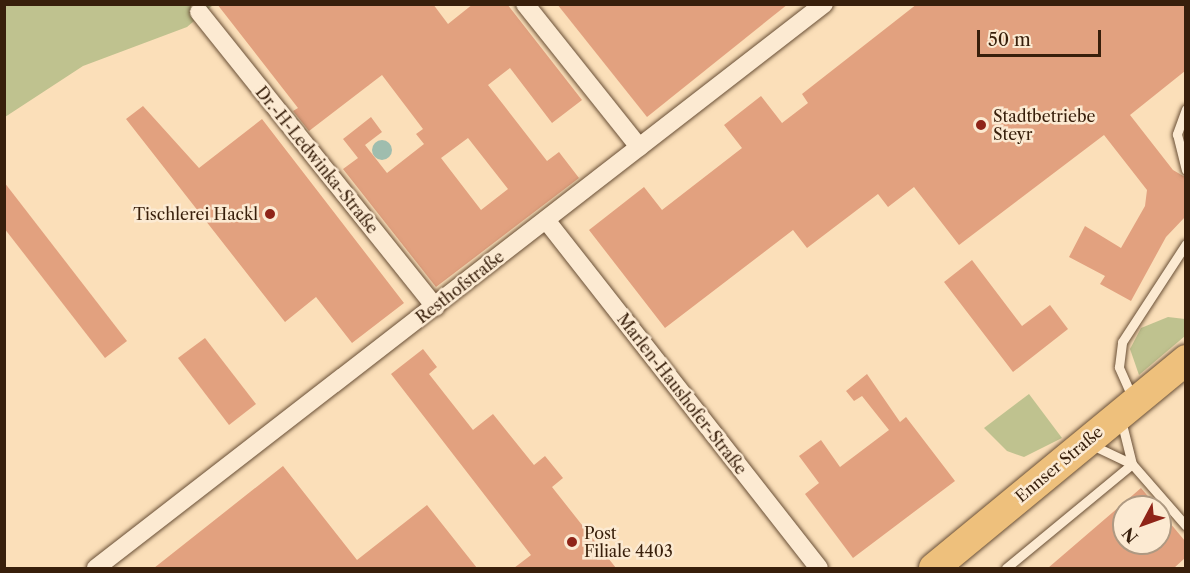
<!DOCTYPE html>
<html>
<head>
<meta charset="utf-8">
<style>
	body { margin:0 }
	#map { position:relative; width:1190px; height:573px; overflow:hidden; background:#fbdfb9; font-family:"Libre Caslon Text",serif }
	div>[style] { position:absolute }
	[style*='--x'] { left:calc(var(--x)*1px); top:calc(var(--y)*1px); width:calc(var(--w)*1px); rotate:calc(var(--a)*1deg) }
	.green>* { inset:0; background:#bfc28f }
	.water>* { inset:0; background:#9fbdae }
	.round { border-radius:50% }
	.building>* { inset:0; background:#e2a17f }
	.roads { filter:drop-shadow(0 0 2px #694f36) drop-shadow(0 0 2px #694f36) }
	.service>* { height:9px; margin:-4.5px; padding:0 4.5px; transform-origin:4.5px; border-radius:4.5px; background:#fcead2 }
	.minor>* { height:18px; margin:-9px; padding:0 9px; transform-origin:9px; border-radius:9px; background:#fcead2 }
	.primary>* { height:30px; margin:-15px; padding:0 15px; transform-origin:15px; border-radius:15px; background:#eec07c }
	.dots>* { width:16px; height:16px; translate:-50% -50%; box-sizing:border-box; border:3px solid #fcead2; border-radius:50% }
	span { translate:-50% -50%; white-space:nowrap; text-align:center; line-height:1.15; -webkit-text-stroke:5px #fcead2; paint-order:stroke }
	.poi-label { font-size:16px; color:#381f0b }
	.left { translate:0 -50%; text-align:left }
	.right { translate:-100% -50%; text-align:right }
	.street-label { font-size:16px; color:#381f0b }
	.frame { position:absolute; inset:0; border:6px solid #381f0b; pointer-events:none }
	.north { position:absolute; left:1112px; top:495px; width:60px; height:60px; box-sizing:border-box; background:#fcead2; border:2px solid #ae9982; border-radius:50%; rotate:229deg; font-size:16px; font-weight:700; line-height:24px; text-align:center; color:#381f0b }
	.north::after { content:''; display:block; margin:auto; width:21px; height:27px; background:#8f2418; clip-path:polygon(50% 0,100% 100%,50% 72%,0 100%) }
	.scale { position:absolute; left:977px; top:30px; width:124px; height:27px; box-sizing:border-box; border:3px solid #381f0b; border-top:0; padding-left:8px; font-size:18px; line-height:21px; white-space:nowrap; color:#381f0b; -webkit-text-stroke:4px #fcead2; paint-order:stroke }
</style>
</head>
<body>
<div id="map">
	<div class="green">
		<div style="clip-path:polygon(5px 5px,213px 5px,187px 27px,83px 66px,5px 117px)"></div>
		<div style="clip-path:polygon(1168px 317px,1185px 319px,1185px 336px,1139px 375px,1130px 349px,1141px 328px)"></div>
		<div style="clip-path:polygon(1029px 394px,1062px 438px,1024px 457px,1007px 451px,984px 428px)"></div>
	</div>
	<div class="water">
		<div class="round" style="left:372px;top:140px;width:20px;height:20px"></div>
	</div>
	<div class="building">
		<div style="clip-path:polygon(evenodd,217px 4px,433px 4px,448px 24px,473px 4px,507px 4px,582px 100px,552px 123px,510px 68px,488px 85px,547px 161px,559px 152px,579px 178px,436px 287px,343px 169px,358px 158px,343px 139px,371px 117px,382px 132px,365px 145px,387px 173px,424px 144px,416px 134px,423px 129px,382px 75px,309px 131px,293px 111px,298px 108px,217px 4px,468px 138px,508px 189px,481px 210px,441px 158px,468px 138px)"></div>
		<div style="clip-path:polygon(557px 4px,788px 4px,647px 117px)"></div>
		<div style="clip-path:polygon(917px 4px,1185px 4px,1185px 71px,1130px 115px,1173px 170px,1185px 177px,1185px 217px,1166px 237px,1131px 301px,1100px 284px,1105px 276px,1069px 257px,1085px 226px,1121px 248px,1145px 206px,1147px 190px,1104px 135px,959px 245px,914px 187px,888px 207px,878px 194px,807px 248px,793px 230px,665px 328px,589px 230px,644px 187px,662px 210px,742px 148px,724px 125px,761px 96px,782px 123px,808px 103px,802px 94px)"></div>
		<div style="clip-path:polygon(143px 106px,199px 168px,262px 119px,404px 303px,352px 343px,316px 297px,285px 322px,126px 119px)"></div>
		<div style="clip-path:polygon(4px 182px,127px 341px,105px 358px,4px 228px)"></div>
		<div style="clip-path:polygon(972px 260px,1022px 326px,1050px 305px,1068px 329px,1013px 372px,944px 282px)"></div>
		<div style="clip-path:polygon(205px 338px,256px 404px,229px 425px,178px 358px)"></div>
		<div style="clip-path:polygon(423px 349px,437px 367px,429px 374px,473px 430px,493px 414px,534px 465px,545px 456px,563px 478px,552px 487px,616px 568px,514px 568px,531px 555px,391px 374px)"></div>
		<div style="clip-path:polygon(867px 374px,900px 422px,906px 417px,955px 481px,853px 558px,805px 494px,819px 483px,799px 456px,821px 440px,840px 467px,889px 430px,862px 396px,854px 401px,846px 391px)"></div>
		<div style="clip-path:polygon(283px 466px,357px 560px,427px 505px,477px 568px,154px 568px)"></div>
		<div style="clip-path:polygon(1141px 488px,1157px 507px,1124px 507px,1124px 543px,1160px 543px,1160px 511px,1185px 541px,1185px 558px,1174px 568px,1048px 568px)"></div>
	</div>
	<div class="roads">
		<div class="service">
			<div style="--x:1186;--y:109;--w:27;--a:110"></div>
			<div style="--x:1177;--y:134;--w:37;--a:76"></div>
			<div style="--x:1133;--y:399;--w:35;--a:-114"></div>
			<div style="--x:1119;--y:367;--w:25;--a:-83"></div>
			<div style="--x:1122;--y:342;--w:117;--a:-56.9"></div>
			<div style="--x:1121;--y:420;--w:45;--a:76"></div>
			<div style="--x:1092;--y:445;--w:44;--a:25.4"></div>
			<div style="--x:1132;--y:464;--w:82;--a:48.9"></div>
			<div style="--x:1006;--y:568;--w:163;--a:-39.5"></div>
		</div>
		<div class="minor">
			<div style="--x:525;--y:4;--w:183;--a:51.4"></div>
			<div style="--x:199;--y:12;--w:378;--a:51.3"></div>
			<div style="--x:546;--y:220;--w:442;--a:51.9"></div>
			<div style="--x:96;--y:568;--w:921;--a:-37.77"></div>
		</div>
		<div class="primary">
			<div style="--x:934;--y:568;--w:327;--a:-39.5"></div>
		</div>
	</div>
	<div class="dots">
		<div style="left:981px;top:125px;background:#8f2418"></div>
		<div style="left:270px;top:214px;background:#8f2418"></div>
		<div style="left:572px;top:542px;background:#8f2418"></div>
	</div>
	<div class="poi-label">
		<span class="left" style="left:993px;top:125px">Stadtbetriebe<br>Steyr</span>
		<span class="right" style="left:258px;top:214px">Tischlerei Hackl</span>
		<span class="left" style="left:584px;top:542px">Post<br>Filiale 4403</span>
	</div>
	<div class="street-label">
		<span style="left:317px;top:160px;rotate:51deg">Dr.-H-Ledwinka-Straße</span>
		<span style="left:460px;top:287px;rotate:-38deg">Resthofstraße</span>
		<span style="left:682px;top:394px;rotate:52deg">Marlen-Haushofer-Straße</span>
		<span style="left:1059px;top:464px;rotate:-40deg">Ennser Straße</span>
	</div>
	<div class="frame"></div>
	<div class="north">N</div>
	<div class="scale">50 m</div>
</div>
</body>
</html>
